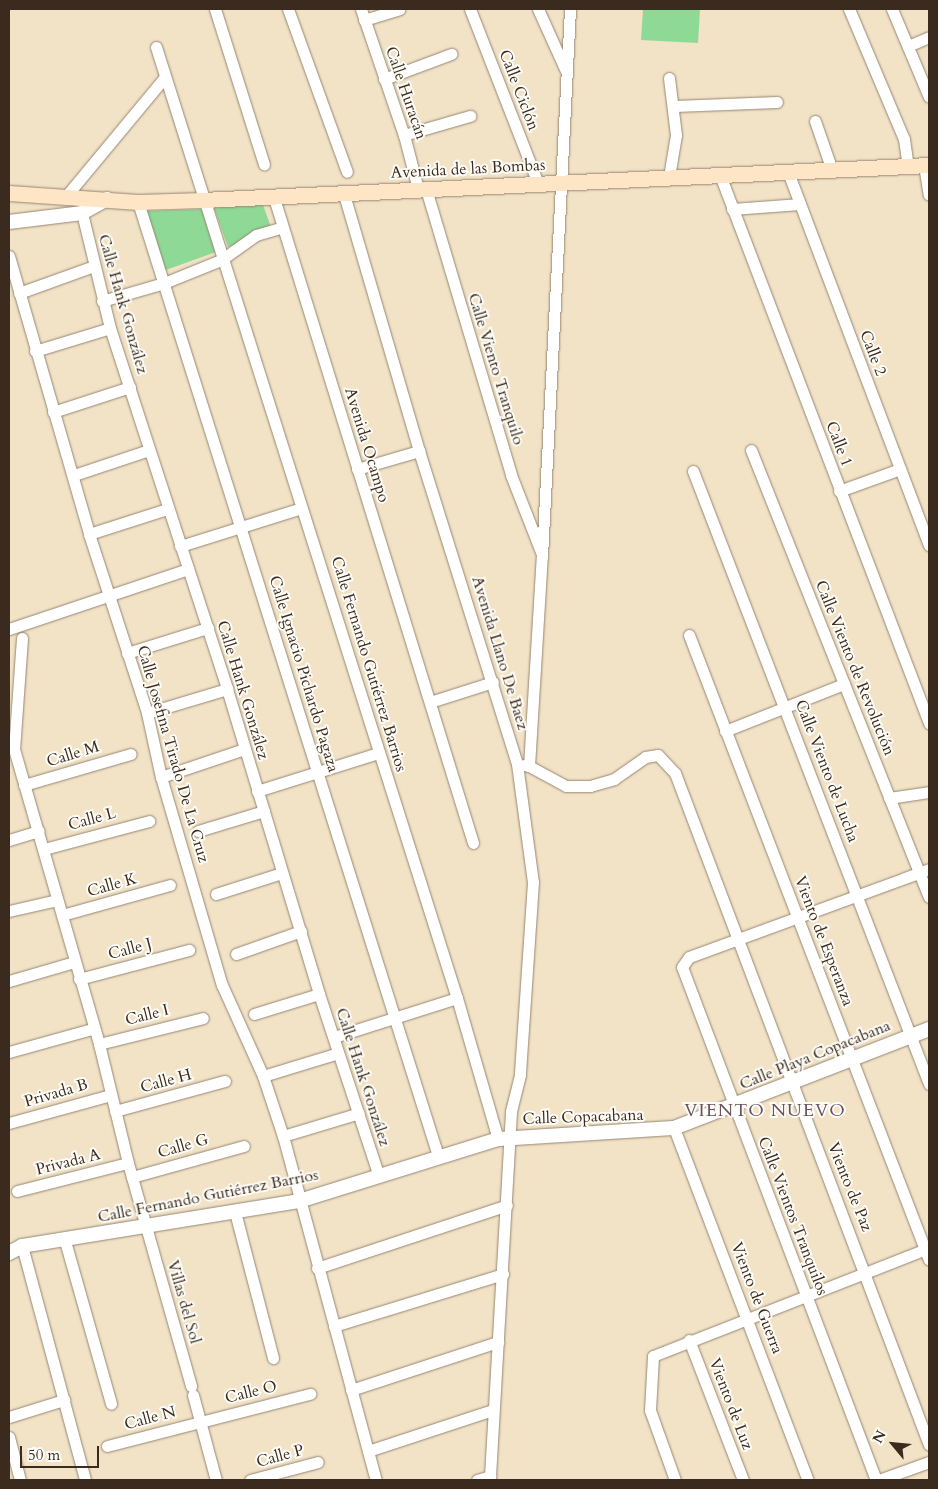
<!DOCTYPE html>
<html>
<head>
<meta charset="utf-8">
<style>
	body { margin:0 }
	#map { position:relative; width:938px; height:1489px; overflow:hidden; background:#f2e2c6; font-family:Cardo,serif }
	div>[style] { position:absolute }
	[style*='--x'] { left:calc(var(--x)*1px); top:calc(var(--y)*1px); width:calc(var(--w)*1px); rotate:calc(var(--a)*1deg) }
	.green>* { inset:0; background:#8ed996 }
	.roads { filter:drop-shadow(0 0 1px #968672) drop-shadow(0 0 1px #968672) }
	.minor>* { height:11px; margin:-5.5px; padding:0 5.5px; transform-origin:5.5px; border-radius:5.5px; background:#fff }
	.tertiary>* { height:14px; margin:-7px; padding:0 7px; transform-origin:7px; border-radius:7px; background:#fff }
	.secondary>* { height:15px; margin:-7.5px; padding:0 7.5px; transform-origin:7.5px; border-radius:7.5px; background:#fde5c5 }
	span { translate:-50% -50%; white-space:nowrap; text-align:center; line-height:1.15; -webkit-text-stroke:4px #fdfcf7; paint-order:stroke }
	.street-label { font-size:16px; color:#3b2a1e }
	.neighbourhood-label { font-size:18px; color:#695260; letter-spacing:1px }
	.frame { position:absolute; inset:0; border:10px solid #3b2a1e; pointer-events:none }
	.north { position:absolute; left:868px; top:1419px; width:50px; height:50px; -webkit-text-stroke:4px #fdfcf7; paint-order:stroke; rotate:298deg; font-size:14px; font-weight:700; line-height:20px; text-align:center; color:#3b2a1e }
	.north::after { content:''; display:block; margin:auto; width:18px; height:22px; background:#3b2a1e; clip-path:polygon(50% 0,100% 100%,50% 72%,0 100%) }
	.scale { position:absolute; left:20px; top:1446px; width:79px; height:22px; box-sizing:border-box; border:2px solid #3b2a1e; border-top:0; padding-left:6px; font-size:15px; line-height:18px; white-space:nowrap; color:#3b2a1e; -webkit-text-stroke:4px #fdfcf7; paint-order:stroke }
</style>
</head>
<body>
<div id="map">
	<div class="green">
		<div style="clip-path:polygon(643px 9px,700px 9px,698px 43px,641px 40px)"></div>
		<div style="clip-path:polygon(262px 202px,272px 230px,228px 247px,214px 208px)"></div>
		<div style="clip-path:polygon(206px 209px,216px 252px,163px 271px,145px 211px)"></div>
	</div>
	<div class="roads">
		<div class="minor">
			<div style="--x:215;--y:9;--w:163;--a:72.5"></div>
			<div style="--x:288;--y:9;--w:173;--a:70.1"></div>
			<div style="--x:361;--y:9;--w:133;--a:71.2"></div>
			<div style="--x:404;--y:135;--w:56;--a:75.5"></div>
			<div style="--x:470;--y:9;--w:187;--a:68.7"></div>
			<div style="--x:538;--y:9;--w:68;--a:65.7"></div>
			<div style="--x:849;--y:9;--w:141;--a:67.1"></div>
			<div style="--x:904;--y:139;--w:27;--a:82"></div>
			<div style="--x:892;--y:9;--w:95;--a:67.2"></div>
			<div style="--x:364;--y:20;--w:37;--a:-17"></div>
			<div style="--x:908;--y:46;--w:23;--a:-23"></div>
			<div style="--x:156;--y:47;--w:997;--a:72.44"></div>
			<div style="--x:457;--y:998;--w:147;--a:73.8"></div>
			<div style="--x:669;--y:78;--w:57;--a:83"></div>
			<div style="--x:676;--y:135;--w:43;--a:99.5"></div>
			<div style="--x:384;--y:79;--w:72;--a:-20.5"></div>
			<div style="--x:675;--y:106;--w:102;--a:-2.2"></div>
			<div style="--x:815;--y:121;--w:52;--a:70.9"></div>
			<div style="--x:404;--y:135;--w:69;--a:-16.1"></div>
			<div style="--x:924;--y:165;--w:30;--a:81"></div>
			<div style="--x:788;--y:172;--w:399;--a:69.3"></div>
			<div style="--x:720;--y:175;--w:587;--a:69.12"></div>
			<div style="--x:426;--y:189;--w:298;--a:73.4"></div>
			<div style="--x:511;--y:475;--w:83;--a:68.7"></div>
			<div style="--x:343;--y:191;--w:271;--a:73.7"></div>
			<div style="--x:419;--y:451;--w:328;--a:72.6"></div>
			<div style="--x:517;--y:764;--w:119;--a:82.3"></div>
			<div style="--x:533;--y:882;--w:193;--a:93.9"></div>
			<div style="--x:520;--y:1075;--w:38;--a:104"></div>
			<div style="--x:511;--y:1112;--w:369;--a:93.3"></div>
			<div style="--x:67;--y:195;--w:153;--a:-50.3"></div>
			<div style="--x:274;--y:198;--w:675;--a:72.85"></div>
			<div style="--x:138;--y:202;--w:1000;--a:72.54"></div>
			<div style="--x:732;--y:209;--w:68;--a:-4.2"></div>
			<div style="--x:82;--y:213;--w:118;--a:76.3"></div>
			<div style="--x:110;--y:328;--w:379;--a:72"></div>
			<div style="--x:227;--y:689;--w:319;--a:73.2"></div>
			<div style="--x:319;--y:994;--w:192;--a:71.8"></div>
			<div style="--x:9;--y:256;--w:289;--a:73.9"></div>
			<div style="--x:89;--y:534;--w:188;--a:72"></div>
			<div style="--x:147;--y:713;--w:66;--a:77.7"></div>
			<div style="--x:161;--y:777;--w:217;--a:73.7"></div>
			<div style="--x:222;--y:985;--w:100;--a:65.7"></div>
			<div style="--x:263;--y:1076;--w:63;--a:71.6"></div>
			<div style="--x:283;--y:1136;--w:356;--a:74.9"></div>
			<div style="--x:19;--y:293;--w:80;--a:-19.8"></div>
			<div style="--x:102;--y:301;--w:65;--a:-16.2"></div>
			<div style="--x:164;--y:283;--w:61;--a:-22"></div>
			<div style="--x:221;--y:260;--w:43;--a:-35.5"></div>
			<div style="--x:256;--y:235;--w:26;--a:-16"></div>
			<div style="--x:35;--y:351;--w:78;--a:-17"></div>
			<div style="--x:53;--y:412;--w:81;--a:-18"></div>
			<div style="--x:751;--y:450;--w:481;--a:68.3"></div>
			<div style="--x:357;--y:469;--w:65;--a:-16.2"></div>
			<div style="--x:693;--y:471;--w:657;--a:68.94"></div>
			<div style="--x:74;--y:475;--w:79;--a:-18.4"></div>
			<div style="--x:839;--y:491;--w:65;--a:-19.8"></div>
			<div style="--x:89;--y:534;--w:82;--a:-17.8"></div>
			<div style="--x:180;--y:546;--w:127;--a:-17.4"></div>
			<div style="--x:9;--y:629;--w:189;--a:-18.5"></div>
			<div style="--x:689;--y:635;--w:669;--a:68.99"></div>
			<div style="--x:22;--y:638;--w:111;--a:94.1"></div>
			<div style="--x:14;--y:749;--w:307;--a:73.9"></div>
			<div style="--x:99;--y:1044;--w:122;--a:76.3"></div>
			<div style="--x:128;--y:1163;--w:232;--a:74.2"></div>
			<div style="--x:127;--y:653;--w:85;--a:-17.2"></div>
			<div style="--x:430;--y:702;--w:66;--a:-17.6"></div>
			<div style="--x:147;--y:713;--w:84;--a:-16.7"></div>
			<div style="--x:725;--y:731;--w:128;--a:-21.6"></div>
			<div style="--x:524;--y:765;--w:5;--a:11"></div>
			<div style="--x:529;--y:766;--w:210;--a:-86.5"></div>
			<div style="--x:542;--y:556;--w:548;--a:-87.07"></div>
			<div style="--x:529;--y:766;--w:42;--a:28.4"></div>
			<div style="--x:566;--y:786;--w:24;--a:0"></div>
			<div style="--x:590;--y:786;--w:25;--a:-16"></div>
			<div style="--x:614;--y:779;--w:38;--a:-35"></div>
			<div style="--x:645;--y:757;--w:13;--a:-9"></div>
			<div style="--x:658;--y:755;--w:25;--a:47"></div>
			<div style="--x:675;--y:773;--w:718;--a:69.29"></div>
			<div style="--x:161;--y:777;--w:88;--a:-18.6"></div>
			<div style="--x:24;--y:785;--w:111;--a:-16.2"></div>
			<div style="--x:257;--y:791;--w:127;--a:-17.4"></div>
			<div style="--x:889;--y:798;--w:40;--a:-8.5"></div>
			<div style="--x:198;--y:831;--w:69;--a:-16.9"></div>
			<div style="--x:9;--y:840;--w:31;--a:-17"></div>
			<div style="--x:44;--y:849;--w:109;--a:-14.9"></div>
			<div style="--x:216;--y:894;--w:69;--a:-17.7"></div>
			<div style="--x:9;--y:911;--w:49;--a:-12.9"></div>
			<div style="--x:62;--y:915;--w:112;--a:-15.5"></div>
			<div style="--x:236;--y:954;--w:69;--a:-19.5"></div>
			<div style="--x:79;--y:979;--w:114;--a:-14.8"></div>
			<div style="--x:9;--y:981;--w:68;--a:-16.3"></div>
			<div style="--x:254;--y:1014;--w:68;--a:-17.1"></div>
			<div style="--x:334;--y:1037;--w:129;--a:-17.6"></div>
			<div style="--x:99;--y:1044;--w:107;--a:-14"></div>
			<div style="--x:9;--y:1052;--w:86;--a:-15.5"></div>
			<div style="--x:263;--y:1076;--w:78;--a:-17"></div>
			<div style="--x:115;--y:1111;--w:114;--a:-15.3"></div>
			<div style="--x:9;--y:1123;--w:106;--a:-15.4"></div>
			<div style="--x:674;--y:1128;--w:377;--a:69.2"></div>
			<div style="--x:283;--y:1136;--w:79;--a:-16.8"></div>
			<div style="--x:132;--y:1177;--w:116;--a:-15.5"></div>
			<div style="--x:17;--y:1191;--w:114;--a:-14.2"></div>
			<div style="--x:235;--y:1212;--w:151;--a:75.4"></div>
			<div style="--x:65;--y:1241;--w:169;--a:74.2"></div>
			<div style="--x:22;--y:1246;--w:242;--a:74.9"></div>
			<div style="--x:317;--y:1268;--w:200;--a:-18.3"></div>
			<div style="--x:334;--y:1326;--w:177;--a:-17.1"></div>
			<div style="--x:689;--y:1340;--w:150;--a:68.9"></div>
			<div style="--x:351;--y:1390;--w:155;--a:-18.1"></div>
			<div style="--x:193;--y:1395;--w:88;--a:74.9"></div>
			<div style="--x:9;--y:1417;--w:58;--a:-17.2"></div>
			<div style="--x:9;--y:1437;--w:44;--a:75.7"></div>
			<div style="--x:107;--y:1446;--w:210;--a:-14.4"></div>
			<div style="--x:368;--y:1451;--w:132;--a:-18.2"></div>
			<div style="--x:250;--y:1480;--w:70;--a:-14.8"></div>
			<div style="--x:477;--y:1480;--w:14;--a:-17"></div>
			<div style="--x:675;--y:1480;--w:74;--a:-109.7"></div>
			<div style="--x:650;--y:1410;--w:54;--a:-86.8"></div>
			<div style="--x:653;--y:1356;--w:296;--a:-21.4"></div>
			<div style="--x:876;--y:1480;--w:548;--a:-110.71"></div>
			<div style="--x:682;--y:967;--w:12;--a:-55"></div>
			<div style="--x:689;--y:957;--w:256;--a:-20.1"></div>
			<div style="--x:879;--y:1480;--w:53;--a:-19.8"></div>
		</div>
		<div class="tertiary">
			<div style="--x:9;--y:222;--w:74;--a:-7"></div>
			<div style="--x:82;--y:213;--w:29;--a:-29"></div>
			<div style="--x:9;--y:1253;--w:15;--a:-28"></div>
			<div style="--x:22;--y:1246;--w:281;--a:-9.2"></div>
			<div style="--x:299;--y:1201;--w:208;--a:-17.3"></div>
			<div style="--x:498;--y:1139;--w:176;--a:-3.6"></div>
			<div style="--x:674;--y:1128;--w:274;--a:-21.2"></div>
		</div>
		<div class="secondary">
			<div style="--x:9;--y:193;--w:129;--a:4"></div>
			<div style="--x:138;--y:202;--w:65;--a:-1.8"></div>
			<div style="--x:203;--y:200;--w:727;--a:-2.76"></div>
		</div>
	</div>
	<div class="street-label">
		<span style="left:519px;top:90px;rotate:69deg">Calle Ciclón</span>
		<span style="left:406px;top:93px;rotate:71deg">Calle Huracán</span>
		<span style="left:468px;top:169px;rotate:-3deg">Avenida de las Bombas</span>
		<span style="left:123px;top:304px;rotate:74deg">Calle Hank González</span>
		<span style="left:873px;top:353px;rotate:69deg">Calle 2</span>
		<span style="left:496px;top:369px;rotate:73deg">Calle Viento Tranquilo</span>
		<span style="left:839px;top:444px;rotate:69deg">Calle 1</span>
		<span style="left:367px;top:445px;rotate:73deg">Avenida Ocampo</span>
		<span style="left:500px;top:653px;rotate:73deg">Avenida Llano De Baez</span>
		<span style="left:369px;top:664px;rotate:73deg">Calle Fernando Gutiérrez Barrios</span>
		<span style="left:855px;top:668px;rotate:68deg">Calle Viento de Revolución</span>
		<span style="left:304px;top:674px;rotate:73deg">Calle Ignacio Pichardo Pagaza</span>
		<span style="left:243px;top:690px;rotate:73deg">Calle Hank González</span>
		<span style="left:73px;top:754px;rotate:-17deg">Calle M</span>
		<span style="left:173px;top:754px;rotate:74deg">Calle Josefina Tirado De La Cruz</span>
		<span style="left:827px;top:771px;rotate:69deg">Calle Viento de Lucha</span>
		<span style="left:92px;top:819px;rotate:-15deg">Calle L</span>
		<span style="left:112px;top:885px;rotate:-16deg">Calle K</span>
		<span style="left:824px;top:941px;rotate:69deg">Viento de Esperanza</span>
		<span style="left:130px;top:949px;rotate:-15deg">Calle J</span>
		<span style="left:147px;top:1015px;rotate:-14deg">Calle I</span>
		<span style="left:815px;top:1055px;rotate:-22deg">Calle Playa Copacabana</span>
		<span style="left:363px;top:1077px;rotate:72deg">Calle Hank González</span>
		<span style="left:166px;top:1081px;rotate:-15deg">Calle H</span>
		<span style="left:56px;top:1093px;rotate:-16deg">Privada B</span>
		<span style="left:583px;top:1117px;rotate:-2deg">Calle Copacabana</span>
		<span style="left:183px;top:1146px;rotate:-16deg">Calle G</span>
		<span style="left:68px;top:1162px;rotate:-14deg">Privada A</span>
		<span style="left:850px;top:1187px;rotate:68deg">Viento de Paz</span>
		<span style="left:208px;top:1196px;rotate:-11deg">Calle Fernando Gutiérrez Barrios</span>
		<span style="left:793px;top:1216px;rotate:69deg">Calle Vientos Tranquilos</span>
		<span style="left:757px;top:1298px;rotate:69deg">Viento de Guerra</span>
		<span style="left:184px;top:1302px;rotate:74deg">Villas del Sol</span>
		<span style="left:251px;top:1392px;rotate:-14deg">Calle O</span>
		<span style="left:731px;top:1404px;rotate:69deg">Viento de Luz</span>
		<span style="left:150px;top:1418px;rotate:-15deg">Calle N</span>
		<span style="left:280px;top:1456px;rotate:-15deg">Calle P</span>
	</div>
	<div class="neighbourhood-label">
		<span style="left:765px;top:1111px">VIENTO NUEVO</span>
	</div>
	<div class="frame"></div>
	<div class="north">N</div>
	<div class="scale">50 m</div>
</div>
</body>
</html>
